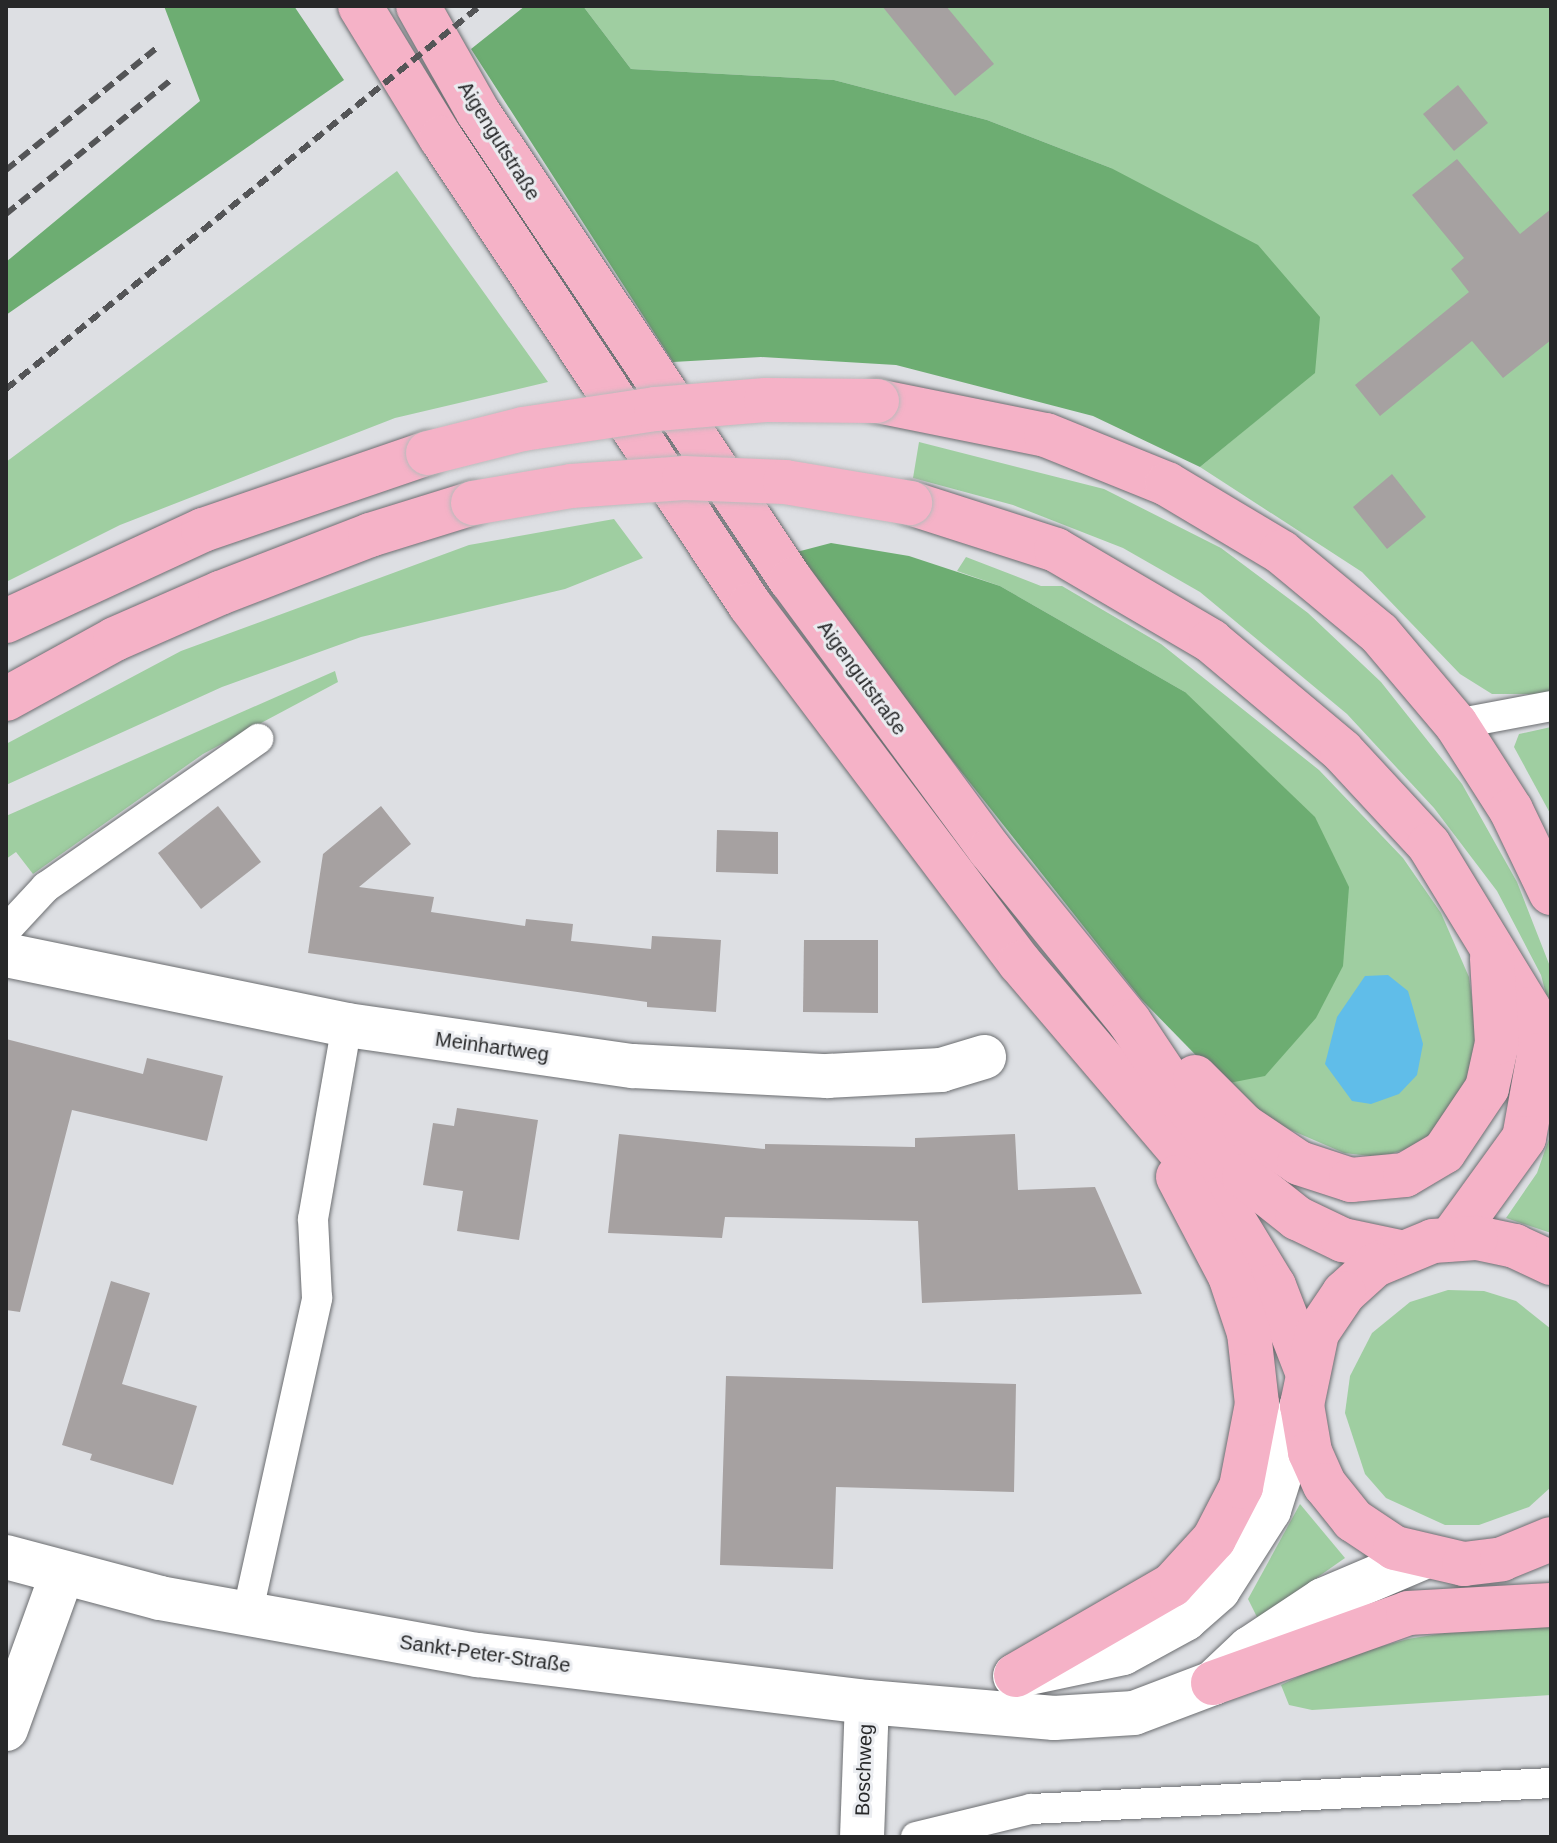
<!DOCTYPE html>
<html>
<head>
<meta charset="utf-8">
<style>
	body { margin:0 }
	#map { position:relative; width:1557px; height:1843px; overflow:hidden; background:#dddfe3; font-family:Helvetica,sans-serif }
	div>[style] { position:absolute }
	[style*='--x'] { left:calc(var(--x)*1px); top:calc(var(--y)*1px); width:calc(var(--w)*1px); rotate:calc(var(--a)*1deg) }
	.green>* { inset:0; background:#9fcea1 }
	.forest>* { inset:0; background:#6dad72 }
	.water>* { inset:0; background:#60bde9 }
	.building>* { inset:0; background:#a6a1a1 }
	.roads { filter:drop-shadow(0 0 2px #6c6e71) drop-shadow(0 0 2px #6c6e71) }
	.service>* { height:30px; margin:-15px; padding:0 15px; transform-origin:15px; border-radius:15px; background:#fff }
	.minor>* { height:44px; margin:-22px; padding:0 22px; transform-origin:22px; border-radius:22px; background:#fff }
	.tertiary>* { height:44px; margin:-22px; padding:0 22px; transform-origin:22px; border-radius:22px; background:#fff }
	.primary>* { height:44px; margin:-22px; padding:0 22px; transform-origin:22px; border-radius:22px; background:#f5b2c7 }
	.rail>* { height:6px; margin-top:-3px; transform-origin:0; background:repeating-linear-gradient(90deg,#545557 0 12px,transparent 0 18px) }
	.bridges { filter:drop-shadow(0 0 2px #bababb) drop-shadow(0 0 2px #bababb) }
	.primary-bridge>* { height:44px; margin:-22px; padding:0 22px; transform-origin:22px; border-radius:22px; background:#f5b2c7 }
	span { translate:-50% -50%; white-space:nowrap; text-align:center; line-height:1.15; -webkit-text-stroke:6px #eaecf0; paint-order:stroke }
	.street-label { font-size:20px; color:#272829 }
	.frame { position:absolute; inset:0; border:8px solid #272829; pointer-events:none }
</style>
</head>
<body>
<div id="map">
	<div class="green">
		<div style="clip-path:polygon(583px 6px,1551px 6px,1551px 694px,1492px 694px,1460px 674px,1362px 572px,1200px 467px,1315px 372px,1111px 168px,987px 120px,834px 80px,631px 69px)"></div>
		<div style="clip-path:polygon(397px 171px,548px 382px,395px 418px,120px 525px,6px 582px,6px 462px)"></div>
		<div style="clip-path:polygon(919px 442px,1104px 489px,1221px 548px,1308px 613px,1381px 682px,1462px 784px,1517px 882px,1551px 969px,1551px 1014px,1541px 975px,1497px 891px,1434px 808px,1347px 714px,1200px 592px,1123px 548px,1013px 505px,913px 478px)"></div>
		<div style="clip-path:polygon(614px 519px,643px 558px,565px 589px,361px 637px,222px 687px,6px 785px,6px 744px,181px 651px,469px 545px)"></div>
		<div style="clip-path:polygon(966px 557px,1041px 586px,1062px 586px,1161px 644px,1319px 770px,1403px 858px,1441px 913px,1469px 977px,1477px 1037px,1466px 1089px,1443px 1125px,1411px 1148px,1379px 1157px,1344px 1153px,1270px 1121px,1224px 1084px,1185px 692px,1000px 586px,957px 571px)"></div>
		<div style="clip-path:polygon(335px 671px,338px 682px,203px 754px,33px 874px,16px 852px,6px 859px,6px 816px)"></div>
		<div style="clip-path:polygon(1551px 727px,1551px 815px,1514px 747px,1519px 734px)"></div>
		<div style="clip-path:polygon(1551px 1133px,1551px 1233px,1506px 1218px,1537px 1173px)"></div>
		<div style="clip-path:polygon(1448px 1290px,1484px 1291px,1516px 1301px,1551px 1329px,1551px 1487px,1529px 1507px,1479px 1525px,1445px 1525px,1386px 1498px,1365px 1474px,1345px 1413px,1350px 1376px,1372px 1333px,1410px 1302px)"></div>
		<div style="clip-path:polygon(1300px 1504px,1345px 1558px,1258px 1619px,1248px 1599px)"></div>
		<div style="clip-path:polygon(1551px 1625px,1551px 1695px,1312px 1710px,1289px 1705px,1281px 1685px,1335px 1659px,1408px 1639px,1487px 1626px)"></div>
	</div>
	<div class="forest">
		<div style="clip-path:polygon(164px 6px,294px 6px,344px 80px,6px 315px,6px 262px,200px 101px)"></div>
		<div style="clip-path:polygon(525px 6px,583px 6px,631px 69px,834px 80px,987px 120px,1111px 168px,1258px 245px,1320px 317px,1315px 373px,1200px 467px,1093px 416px,896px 365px,761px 357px,673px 362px,471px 49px)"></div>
		<div style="clip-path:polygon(831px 543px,909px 556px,1000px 586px,1185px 692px,1315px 817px,1349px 887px,1343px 966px,1316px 1018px,1265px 1076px,1224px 1084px,1141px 999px,789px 554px)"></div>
	</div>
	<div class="water">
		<div style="clip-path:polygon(1388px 975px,1408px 991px,1413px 1008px,1423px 1044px,1417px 1075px,1399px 1094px,1371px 1104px,1352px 1101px,1325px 1064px,1337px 1017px,1365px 976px)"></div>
	</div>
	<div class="building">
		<div style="clip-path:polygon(882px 6px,946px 6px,994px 64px,955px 96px)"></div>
		<div style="clip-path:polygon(1458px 85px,1488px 123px,1454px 151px,1423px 114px)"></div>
		<div style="clip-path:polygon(1457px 159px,1520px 234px,1551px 209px,1551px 340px,1503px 378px,1472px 341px,1380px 416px,1355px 385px,1469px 292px,1451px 269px,1464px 258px,1412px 195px)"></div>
		<div style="clip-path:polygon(1392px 474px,1426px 517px,1387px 549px,1353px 507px)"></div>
		<div style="clip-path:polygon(218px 806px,261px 862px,201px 909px,158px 853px)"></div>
		<div style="clip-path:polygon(381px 806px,411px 844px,359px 887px,434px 897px,431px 912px,525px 926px,526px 919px,573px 924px,571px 941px,651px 949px,652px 936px,721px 940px,716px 1012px,647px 1007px,647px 1002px,308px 953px,323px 854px)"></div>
		<div style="clip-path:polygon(717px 830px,778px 832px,778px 874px,716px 872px)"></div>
		<div style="clip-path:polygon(804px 940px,878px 940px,878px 1013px,803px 1012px)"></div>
		<div style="clip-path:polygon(6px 1039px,143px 1074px,147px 1058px,223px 1076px,207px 1141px,72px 1110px,20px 1312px,6px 1310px)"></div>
		<div style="clip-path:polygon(457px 1108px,538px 1120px,519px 1240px,457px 1231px,463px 1191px,423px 1185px,433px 1123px,454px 1126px)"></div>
		<div style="clip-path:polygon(619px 1134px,765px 1149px,765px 1144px,915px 1147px,915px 1138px,1015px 1134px,1018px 1190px,1095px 1187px,1142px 1294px,922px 1303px,918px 1221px,725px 1217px,722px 1238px,608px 1233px)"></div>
		<div style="clip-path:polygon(111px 1281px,150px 1293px,122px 1384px,197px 1406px,173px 1485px,90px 1460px,92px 1454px,62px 1445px)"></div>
		<div style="clip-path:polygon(726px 1376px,1016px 1384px,1014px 1492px,836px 1487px,833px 1569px,720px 1565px)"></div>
	</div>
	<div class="roads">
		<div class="service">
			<div style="--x:1456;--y:724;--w:97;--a:-10.7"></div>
			<div style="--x:6;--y:930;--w:59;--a:-47.1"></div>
			<div style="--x:46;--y:887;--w:259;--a:-34.9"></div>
			<div style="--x:247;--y:1615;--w:325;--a:-77.5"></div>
			<div style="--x:317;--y:1298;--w:79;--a:-92.9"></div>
			<div style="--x:313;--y:1219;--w:197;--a:-80.1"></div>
			<div style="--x:916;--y:1837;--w:118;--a:-13.7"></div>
			<div style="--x:1031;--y:1809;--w:521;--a:-2.86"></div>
		</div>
		<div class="minor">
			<div style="--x:6;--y:955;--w:348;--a:11.6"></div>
			<div style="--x:347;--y:1025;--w:289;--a:8.2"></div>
			<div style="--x:633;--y:1066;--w:194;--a:3"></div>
			<div style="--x:827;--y:1076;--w:114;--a:-3"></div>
			<div style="--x:941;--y:1070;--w:45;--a:-16.8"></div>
			<div style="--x:862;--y:1837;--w:135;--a:-87.9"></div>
		</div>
		<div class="tertiary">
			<div style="--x:6;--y:1557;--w:159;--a:14.9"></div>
			<div style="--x:160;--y:1598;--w:323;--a:10.2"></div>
			<div style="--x:478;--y:1655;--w:381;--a:6.9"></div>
			<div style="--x:856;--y:1701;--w:199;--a:4.9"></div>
			<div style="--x:1054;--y:1718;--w:80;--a:-3.6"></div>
			<div style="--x:1134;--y:1713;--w:85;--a:-20.8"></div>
			<div style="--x:1213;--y:1683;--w:50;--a:-43.4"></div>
			<div style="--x:1249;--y:1649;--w:89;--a:-33.5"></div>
			<div style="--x:1323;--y:1600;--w:108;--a:-23"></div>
			<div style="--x:1015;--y:1676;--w:110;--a:-12"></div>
			<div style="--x:1123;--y:1653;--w:71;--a:-28.7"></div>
			<div style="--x:1185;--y:1619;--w:44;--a:-41.3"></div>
			<div style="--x:1218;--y:1590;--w:95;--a:-57.5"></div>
			<div style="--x:1269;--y:1510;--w:110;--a:-72.6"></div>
			<div style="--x:6;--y:1729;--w:165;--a:-70.1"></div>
		</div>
		<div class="primary">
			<div style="--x:360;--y:6;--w:155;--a:58.5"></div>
			<div style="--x:441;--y:138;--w:560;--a:56.51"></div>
			<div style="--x:750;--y:605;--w:448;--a:53"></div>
			<div style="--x:1020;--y:963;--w:310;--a:49.6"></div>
			<div style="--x:1221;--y:1199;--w:102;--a:58.7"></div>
			<div style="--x:1274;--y:1286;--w:89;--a:68.9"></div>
			<div style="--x:418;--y:6;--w:122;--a:60.5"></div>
			<div style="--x:478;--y:112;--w:563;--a:56.23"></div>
			<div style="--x:791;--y:580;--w:335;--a:53.6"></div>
			<div style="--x:990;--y:850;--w:220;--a:50.9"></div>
			<div style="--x:1129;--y:1021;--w:94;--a:56.3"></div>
			<div style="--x:1181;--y:1099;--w:99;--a:50.7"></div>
			<div style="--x:1244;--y:1176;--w:68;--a:38.4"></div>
			<div style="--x:1297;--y:1218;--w:51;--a:25.6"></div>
			<div style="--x:1343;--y:1240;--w:58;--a:11.9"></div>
			<div style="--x:877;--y:401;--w:172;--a:11.4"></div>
			<div style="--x:1046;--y:435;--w:131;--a:22"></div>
			<div style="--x:1167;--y:484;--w:133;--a:30.8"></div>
			<div style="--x:1281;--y:552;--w:127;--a:39.6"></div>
			<div style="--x:1379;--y:633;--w:119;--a:49.8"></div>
			<div style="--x:1456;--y:724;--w:102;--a:57.4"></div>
			<div style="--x:1511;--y:810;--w:92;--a:64.3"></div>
			<div style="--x:910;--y:503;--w:153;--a:17.8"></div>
			<div style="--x:1056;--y:550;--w:180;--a:30.4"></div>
			<div style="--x:1211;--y:641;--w:171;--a:40"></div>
			<div style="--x:1342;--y:751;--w:128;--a:47.2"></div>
			<div style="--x:1429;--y:845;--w:192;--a:58.6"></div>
			<div style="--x:1529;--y:1009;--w:47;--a:77.7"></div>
			<div style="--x:1539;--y:1055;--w:84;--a:100.2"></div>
			<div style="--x:1524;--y:1138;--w:125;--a:125.9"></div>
			<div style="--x:6;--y:621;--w:217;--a:-24.8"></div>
			<div style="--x:203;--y:530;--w:238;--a:-18.9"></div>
			<div style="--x:6;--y:699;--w:124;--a:-28.8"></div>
			<div style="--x:115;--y:639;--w:115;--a:-23.7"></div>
			<div style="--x:220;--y:593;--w:161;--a:-21.1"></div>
			<div style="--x:370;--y:535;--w:108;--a:-17.3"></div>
			<div style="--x:1195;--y:1077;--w:69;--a:45"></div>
			<div style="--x:1244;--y:1126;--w:66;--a:33.9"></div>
			<div style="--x:1299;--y:1163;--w:55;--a:18.1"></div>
			<div style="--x:1351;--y:1180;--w:54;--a:-5.3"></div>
			<div style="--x:1405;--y:1175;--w:45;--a:-30.5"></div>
			<div style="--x:1444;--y:1152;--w:77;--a:-56.1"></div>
			<div style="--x:1487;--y:1088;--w:46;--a:-77.5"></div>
			<div style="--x:1497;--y:1043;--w:85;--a:-93.4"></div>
			<div style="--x:1551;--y:1263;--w:40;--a:-155"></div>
			<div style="--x:1515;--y:1246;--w:40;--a:-168"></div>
			<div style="--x:1476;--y:1238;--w:43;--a:176"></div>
			<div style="--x:1433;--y:1241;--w:63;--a:157.5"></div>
			<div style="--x:1375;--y:1265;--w:42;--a:137.9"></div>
			<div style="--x:1344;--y:1293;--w:48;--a:124"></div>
			<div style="--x:1317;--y:1333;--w:74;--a:101.8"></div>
			<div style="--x:1302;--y:1405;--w:48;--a:80.3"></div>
			<div style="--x:1310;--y:1452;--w:36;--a:66"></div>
			<div style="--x:1325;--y:1485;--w:45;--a:51.3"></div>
			<div style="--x:1353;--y:1520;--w:50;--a:33.7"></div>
			<div style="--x:1395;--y:1548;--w:71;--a:13.1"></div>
			<div style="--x:1464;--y:1564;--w:38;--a:-7"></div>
			<div style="--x:1502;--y:1559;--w:53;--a:-22.2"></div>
			<div style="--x:1016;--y:1675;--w:180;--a:-30"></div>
			<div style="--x:1172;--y:1585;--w:62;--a:-47.6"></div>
			<div style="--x:1214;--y:1539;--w:59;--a:-62.6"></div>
			<div style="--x:1241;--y:1487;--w:85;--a:-79.1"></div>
			<div style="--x:1257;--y:1404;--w:71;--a:-96.4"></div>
			<div style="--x:1249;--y:1333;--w:60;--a:-108.4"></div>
			<div style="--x:1230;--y:1276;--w:112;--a:-117.7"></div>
			<div style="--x:1213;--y:1683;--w:207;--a:-19.7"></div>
			<div style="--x:1408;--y:1613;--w:143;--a:-3.2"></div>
		</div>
	</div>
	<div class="rail">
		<div style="--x:6;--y:170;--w:196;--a:-39"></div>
		<div style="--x:6;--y:214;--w:214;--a:-39.1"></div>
		<div style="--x:6;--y:389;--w:609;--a:-38.94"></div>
	</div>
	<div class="bridges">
		<div class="primary-bridge">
			<div style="--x:428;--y:453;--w:98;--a:-14.2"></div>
			<div style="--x:523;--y:429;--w:134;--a:-8.6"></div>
			<div style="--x:656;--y:409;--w:110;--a:-4.7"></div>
			<div style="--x:766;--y:400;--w:111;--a:0.5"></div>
			<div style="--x:473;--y:503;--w:99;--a:-9.8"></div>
			<div style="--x:571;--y:486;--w:113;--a:-4"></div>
			<div style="--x:684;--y:478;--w:101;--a:2.3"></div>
			<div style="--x:785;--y:482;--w:127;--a:9.5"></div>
		</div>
	</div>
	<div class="street-label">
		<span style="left:499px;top:141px;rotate:58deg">Aigengutstraße</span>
		<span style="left:862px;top:678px;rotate:54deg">Aigengutstraße</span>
		<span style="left:492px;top:1047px;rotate:8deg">Meinhartweg</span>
		<span style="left:485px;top:1654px;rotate:8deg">Sankt-Peter-Straße</span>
		<span style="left:864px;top:1770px;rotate:-88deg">Boschweg</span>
	</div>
	<div class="frame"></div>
</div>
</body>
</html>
